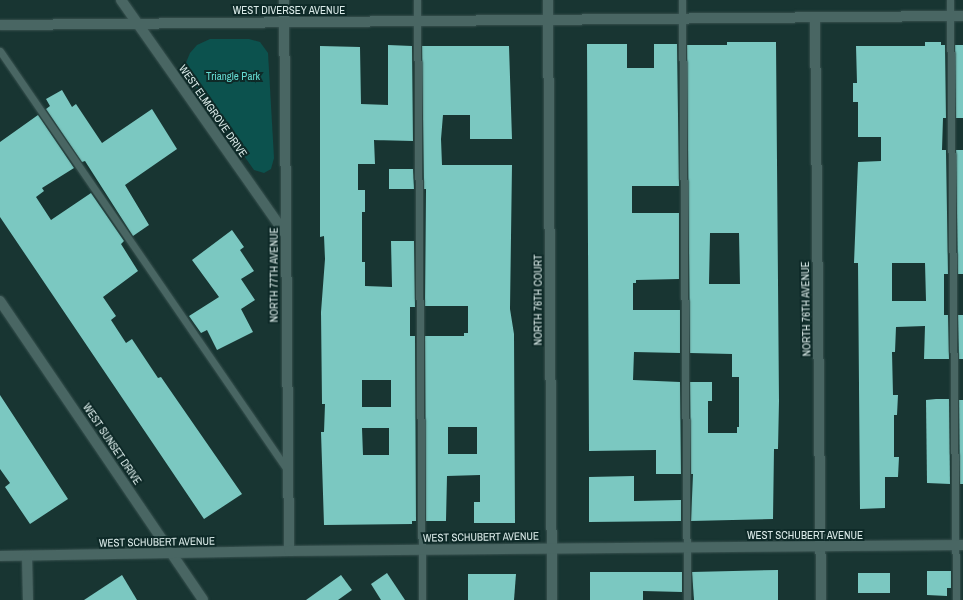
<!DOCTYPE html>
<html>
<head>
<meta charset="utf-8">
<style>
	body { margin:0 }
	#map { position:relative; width:963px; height:600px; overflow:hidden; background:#183532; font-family:"Archivo Narrow",sans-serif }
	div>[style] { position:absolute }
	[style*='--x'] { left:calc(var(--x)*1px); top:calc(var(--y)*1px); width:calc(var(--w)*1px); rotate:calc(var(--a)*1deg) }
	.green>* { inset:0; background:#0c524e }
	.building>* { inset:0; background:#7bc8c1 }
	.roads { filter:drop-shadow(0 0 1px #395250) drop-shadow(0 0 1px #395250) }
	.lane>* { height:7px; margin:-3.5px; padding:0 3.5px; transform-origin:3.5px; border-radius:3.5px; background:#496663 }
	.street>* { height:10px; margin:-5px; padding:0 5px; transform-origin:5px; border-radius:5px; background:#496663 }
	span { translate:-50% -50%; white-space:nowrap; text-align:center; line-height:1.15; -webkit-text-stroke:4px #0e2a28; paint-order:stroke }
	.street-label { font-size:11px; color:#daeae8 }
	.park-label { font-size:11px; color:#65dbd2 }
</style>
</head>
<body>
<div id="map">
	<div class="green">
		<div style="clip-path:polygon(210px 39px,249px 39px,260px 42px,268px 53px,274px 158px,271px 169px,264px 173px,254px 170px,190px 79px,185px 65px,190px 53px,197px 45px)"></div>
	</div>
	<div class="building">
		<div style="clip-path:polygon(evenodd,727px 42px,776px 42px,779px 401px,778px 449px,774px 449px,773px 519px,691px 521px,693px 474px,691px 474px,690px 382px,712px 382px,712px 401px,708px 401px,708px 433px,737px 433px,737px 427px,739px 427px,739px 377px,732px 377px,732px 354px,690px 353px,687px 45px,727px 45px,727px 42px,710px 233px,739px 233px,740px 284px,709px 284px,710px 233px)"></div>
		<div style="clip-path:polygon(evenodd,925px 42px,941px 42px,941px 45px,945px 45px,946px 118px,943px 118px,942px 150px,946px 150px,948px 274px,944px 274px,944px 315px,948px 315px,949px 359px,924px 359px,925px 326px,896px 327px,895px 352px,892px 352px,893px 395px,898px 395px,897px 415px,894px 415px,894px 457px,899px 457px,898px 477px,885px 477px,885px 508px,860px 509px,858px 263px,854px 263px,858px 162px,881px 161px,881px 137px,858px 137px,858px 102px,853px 102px,853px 83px,857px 83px,856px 46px,925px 46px,925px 42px,892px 263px,925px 263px,926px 301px,892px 301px,892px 263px)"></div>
		<div style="clip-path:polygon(587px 44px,627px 44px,627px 68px,654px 68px,654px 44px,677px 44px,679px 186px,632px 186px,632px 213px,679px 213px,679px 279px,636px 280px,636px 283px,633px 283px,633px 310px,680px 310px,680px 353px,634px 352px,633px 380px,680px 382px,681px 474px,656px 474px,656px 450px,589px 451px)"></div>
		<div style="clip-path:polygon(evenodd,388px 45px,412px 46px,413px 141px,374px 140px,375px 164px,358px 164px,358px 190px,365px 190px,365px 212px,362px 212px,362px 262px,365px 262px,365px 286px,392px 287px,391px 241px,414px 241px,415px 307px,410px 307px,410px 336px,415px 336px,416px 521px,412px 521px,412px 524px,324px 525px,321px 432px,324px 432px,325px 404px,322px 404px,321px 312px,325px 259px,324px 236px,320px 237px,320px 46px,360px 47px,361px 104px,388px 105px,388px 45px,362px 380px,391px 380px,391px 407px,362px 407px,362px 380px,388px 45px,362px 428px,389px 428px,389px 455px,363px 455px,362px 428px)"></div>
		<div style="clip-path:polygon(955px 45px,963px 45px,963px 118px,956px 118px)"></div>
		<div style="clip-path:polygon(evenodd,422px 46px,509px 46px,512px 139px,470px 139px,470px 115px,443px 115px,441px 139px,442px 165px,512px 165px,510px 309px,514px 334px,515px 523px,474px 523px,474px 502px,480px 502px,480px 475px,447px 476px,446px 521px,426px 521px,425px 336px,464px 336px,464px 333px,468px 333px,468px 306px,425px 306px,426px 189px,424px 189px,422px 46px,448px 427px,477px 427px,477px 454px,448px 454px,448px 427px)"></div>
		<div style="clip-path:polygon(62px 90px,72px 107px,76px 104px,102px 143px,152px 109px,177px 149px,125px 185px,149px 225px,133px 236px,85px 161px,82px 162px,46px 109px,50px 106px,46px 99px)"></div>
		<div style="clip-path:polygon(38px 115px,74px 168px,42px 188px,44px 191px,36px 197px,51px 220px,91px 193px,124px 241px,121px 244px,138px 271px,103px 297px,116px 316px,111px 320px,126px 343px,132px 339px,158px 378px,161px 377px,242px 494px,204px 519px,0 217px,0 142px)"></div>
		<div style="clip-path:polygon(956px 150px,963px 150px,963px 274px,958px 274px)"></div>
		<div style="clip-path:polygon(389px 169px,413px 169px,414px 189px,389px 189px)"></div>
		<div style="clip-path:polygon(232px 230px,244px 247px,240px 250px,254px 271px,241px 279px,255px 300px,241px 309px,253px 332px,217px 350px,207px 330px,201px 333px,189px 316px,219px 297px,192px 260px)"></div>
		<div style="clip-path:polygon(958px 315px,963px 315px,963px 359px,959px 359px)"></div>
		<div style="clip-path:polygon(0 395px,68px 499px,30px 524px,5px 487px,10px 483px,0 469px)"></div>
		<div style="clip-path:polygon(936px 399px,949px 399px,950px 484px,927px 483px,926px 400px)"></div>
		<div style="clip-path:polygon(959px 400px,963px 400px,963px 484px,960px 484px)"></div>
		<div style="clip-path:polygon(634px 476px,634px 501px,681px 500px,681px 521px,589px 522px,589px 477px)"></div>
		<div style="clip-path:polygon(778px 570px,778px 600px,694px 600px,692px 572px)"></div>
		<div style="clip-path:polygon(927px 571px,951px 571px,951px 588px,947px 588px,947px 596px,927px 595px)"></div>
		<div style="clip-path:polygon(590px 572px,682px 572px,682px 592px,643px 591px,643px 600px,590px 600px)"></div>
		<div style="clip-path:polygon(387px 573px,405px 600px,381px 600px,371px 584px)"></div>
		<div style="clip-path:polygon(858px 573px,890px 573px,890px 593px,858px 593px)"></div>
		<div style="clip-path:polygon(468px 574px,516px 574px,514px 600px,468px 600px)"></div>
		<div style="clip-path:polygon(122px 575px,137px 600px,84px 600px)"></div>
		<div style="clip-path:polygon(341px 575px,352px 590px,338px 600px,306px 600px)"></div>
	</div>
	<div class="roads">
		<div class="lane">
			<div style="--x:417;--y:0;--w:600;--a:89.52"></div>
			<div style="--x:682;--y:0;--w:600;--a:89.52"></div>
			<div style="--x:950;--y:0;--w:600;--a:89.43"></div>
			<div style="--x:0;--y:51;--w:509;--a:55.56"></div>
		</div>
		<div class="street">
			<div style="--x:121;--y:0;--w:287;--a:54.9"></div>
			<div style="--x:284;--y:0;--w:551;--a:89.48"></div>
			<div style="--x:548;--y:0;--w:600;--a:89.62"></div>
			<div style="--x:815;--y:18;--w:582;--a:89.41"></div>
			<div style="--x:0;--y:25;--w:963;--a:-0.54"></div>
			<div style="--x:0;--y:301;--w:361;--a:55.8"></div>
			<div style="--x:0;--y:556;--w:289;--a:-1"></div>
			<div style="--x:289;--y:551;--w:674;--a:-0.51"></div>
			<div style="--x:27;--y:556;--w:44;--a:88.7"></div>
		</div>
	</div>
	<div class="street-label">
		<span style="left:289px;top:10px">WEST DIVERSEY AVENUE</span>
		<span style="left:213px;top:111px;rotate:55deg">WEST ELMGROVE DRIVE</span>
		<span style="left:274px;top:275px;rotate:-90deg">NORTH 77TH AVENUE</span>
		<span style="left:538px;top:300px;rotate:-90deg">NORTH 76TH COURT</span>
		<span style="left:806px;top:309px;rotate:-91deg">NORTH 76TH AVENUE</span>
		<span style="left:112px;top:444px;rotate:56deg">WEST SUNSET DRIVE</span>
		<span style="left:805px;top:535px">WEST SCHUBERT AVENUE</span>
		<span style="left:481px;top:537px;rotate:-1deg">WEST SCHUBERT AVENUE</span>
		<span style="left:157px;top:542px;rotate:-1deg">WEST SCHUBERT AVENUE</span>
	</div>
	<div class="park-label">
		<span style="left:233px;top:76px">Triangle Park</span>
	</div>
</div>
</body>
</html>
